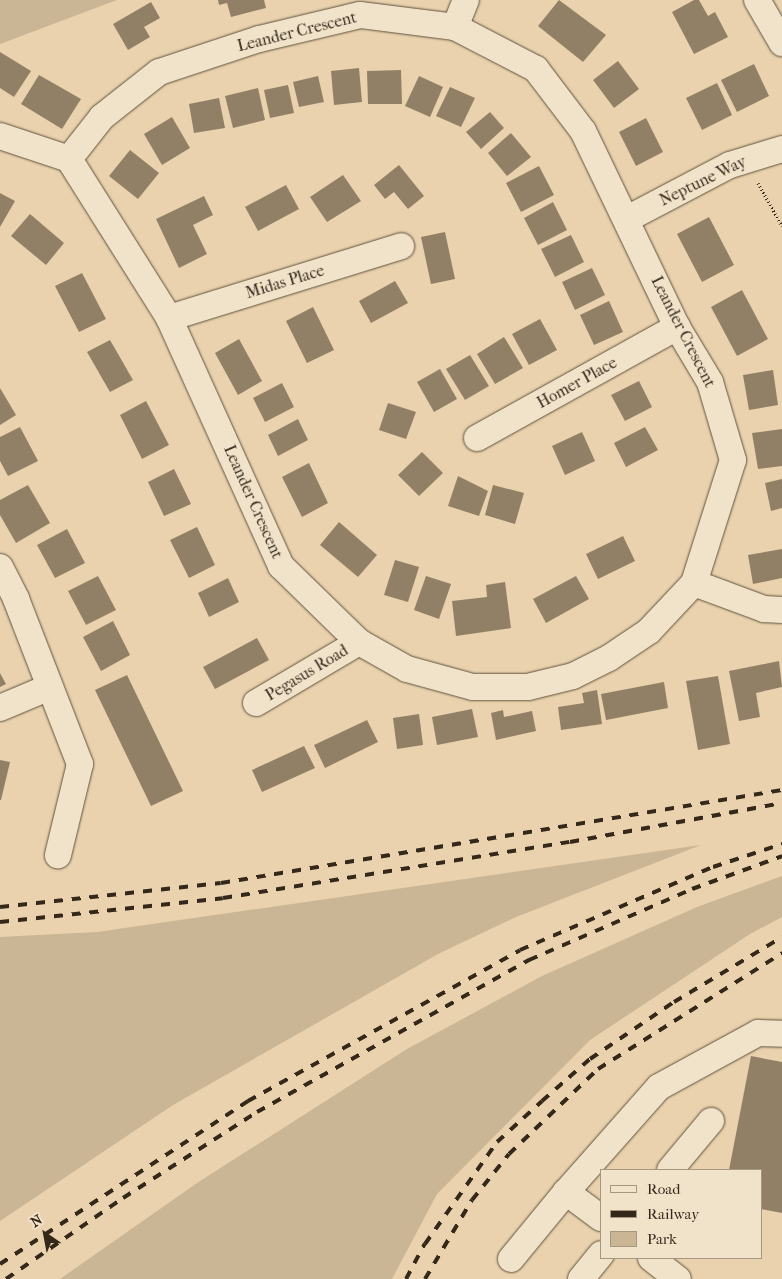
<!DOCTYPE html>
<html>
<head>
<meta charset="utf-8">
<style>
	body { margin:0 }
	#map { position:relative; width:782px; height:1279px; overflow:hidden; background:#e9d2ad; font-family:"IM FELL French Canon",serif }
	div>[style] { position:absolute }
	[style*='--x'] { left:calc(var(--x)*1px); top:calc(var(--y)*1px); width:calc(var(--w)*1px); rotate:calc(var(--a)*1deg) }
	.green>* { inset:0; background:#cab594 }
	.building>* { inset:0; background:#928066 }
	.path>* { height:3px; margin-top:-1.5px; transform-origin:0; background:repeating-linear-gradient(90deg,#332819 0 1px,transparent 0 3.5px) }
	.roads { filter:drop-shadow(0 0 1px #60523e) drop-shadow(0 0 1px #60523e) }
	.minor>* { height:26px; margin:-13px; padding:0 13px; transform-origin:13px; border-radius:13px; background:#f1e2ca }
	.rail>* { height:4px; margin-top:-2px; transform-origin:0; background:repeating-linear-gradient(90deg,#332819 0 9px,transparent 0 18px) }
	span { translate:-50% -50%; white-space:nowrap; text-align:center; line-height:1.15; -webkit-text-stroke:5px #f1e2ca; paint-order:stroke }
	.street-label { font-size:16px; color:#332819 }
	.legend { position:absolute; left:600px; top:1169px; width:162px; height:90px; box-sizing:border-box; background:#f1e2ca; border:1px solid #a59883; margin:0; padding:6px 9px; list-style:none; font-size:15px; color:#332819 }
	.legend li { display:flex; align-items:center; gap:10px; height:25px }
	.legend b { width:25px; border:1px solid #a59883 }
	.north { position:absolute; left:20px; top:1209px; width:50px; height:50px; -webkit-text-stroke:4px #f1e2ca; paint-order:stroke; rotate:327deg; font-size:14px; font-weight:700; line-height:20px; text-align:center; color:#332819 }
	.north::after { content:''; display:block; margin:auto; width:18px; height:22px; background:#332819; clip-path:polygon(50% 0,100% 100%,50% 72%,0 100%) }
</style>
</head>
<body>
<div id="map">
	<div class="green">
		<div style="clip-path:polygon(0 0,117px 0,0 44px)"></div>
		<div style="clip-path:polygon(701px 845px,516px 917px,438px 954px,173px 1105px,0 1221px,0 937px,97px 932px)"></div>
		<div style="clip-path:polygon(782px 876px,782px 917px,750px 934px,590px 1040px,437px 1194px,392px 1279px,60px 1279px,197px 1183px,407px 1049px,542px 976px,697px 907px)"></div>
	</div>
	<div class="building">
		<div style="clip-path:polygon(218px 0,264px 0,266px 8px,231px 17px,227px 3px,219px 5px)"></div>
		<div style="clip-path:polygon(559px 0,606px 35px,583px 62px,538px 26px)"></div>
		<div style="clip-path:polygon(694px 0,699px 0,708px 16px,715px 12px,728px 37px,694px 54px,672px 12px)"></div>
		<div style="clip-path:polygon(151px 2px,160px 18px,144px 27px,150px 37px,128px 50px,113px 24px)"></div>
		<div style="clip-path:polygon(0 52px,31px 71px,14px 97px,0 88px)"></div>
		<div style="clip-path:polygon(618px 61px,639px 89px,614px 108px,593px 80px)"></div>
		<div style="clip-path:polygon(754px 64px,769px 96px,737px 112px,721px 80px)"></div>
		<div style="clip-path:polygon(359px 68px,362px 102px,334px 105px,331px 71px)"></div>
		<div style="clip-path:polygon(401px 70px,402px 104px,368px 104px,367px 71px)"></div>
		<div style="clip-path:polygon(39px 75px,81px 99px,62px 129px,21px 104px)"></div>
		<div style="clip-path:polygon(318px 76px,324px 102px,299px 107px,293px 82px)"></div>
		<div style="clip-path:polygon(419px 76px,443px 87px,430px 117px,405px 106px)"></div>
		<div style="clip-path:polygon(717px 83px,732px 115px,702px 130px,686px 98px)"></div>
		<div style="clip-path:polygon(288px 85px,294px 113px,270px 118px,264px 90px)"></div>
		<div style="clip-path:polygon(450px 87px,475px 98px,461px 127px,436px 116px)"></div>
		<div style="clip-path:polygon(258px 88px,265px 120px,233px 128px,225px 96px)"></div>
		<div style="clip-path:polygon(219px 98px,225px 128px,194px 133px,189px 104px)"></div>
		<div style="clip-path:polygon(490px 112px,504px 128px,481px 149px,466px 132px)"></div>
		<div style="clip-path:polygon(172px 117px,190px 148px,162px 165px,144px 134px)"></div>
		<div style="clip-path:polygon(646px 118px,663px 152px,636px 166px,619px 132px)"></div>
		<div style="clip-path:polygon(511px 133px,531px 157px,507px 176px,488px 153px)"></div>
		<div style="clip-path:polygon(130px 150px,159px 173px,138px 199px,109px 176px)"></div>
		<div style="clip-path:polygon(399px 165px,424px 196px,408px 209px,394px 192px,385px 199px,374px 185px)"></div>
		<div style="clip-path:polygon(539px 166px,554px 195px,521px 212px,506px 183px)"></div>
		<div style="clip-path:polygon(343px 175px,361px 201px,327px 222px,310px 197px)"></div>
		<div style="clip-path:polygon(286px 185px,299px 209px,258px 231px,245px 207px)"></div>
		<div style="clip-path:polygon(0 193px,15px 201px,0 227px)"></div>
		<div style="clip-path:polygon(204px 196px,213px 215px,193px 225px,207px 254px,179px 268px,156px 219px)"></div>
		<div style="clip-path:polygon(553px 202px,567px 230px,538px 245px,524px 218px)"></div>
		<div style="clip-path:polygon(30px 214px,64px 243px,46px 265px,11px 236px)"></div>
		<div style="clip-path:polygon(709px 217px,734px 265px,702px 282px,677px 234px)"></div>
		<div style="clip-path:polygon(445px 232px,455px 279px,431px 284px,421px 237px)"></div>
		<div style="clip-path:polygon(571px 235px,584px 262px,555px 277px,541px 249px)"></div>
		<div style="clip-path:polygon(592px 268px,605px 295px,575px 310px,562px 282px)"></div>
		<div style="clip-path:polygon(82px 273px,106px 319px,79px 332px,55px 286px)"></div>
		<div style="clip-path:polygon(395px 281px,408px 303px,371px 323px,359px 301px)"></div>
		<div style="clip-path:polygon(742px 290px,768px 339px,737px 356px,711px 307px)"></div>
		<div style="clip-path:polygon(609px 301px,623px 332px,594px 345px,580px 315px)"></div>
		<div style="clip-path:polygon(313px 307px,334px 350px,307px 363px,286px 321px)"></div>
		<div style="clip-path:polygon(540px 319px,557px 350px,529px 365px,512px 334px)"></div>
		<div style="clip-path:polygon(504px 337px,523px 368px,495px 384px,477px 354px)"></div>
		<div style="clip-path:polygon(239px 339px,262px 381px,238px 395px,215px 353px)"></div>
		<div style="clip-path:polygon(110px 340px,133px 380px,110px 392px,87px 352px)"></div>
		<div style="clip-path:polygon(470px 355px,489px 386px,465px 400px,446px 369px)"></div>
		<div style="clip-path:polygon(440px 369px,457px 399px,434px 412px,417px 382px)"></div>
		<div style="clip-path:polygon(773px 370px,778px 405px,749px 410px,743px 375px)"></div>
		<div style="clip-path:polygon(639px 381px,652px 407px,625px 421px,611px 395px)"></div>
		<div style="clip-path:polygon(282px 383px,294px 407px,265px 422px,253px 398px)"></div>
		<div style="clip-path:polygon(0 388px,16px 415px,0 425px)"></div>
		<div style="clip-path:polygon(146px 401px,169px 445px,142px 459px,120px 415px)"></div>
		<div style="clip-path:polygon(388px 403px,416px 412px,406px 439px,379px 430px)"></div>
		<div style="clip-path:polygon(298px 419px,308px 440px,278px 456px,268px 435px)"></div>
		<div style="clip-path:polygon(20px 427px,38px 461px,8px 476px,0 461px,0 437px)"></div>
		<div style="clip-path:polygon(645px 427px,658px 450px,626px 467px,614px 443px)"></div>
		<div style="clip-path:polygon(782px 429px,782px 466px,758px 469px,752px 433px)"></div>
		<div style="clip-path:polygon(582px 432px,595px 461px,565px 475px,552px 446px)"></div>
		<div style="clip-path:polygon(422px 452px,443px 473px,419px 496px,398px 475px)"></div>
		<div style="clip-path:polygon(309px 463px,328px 503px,302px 517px,282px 477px)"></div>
		<div style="clip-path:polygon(174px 469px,191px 504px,164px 516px,148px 482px)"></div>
		<div style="clip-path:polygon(458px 476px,488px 491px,479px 516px,448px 506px)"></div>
		<div style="clip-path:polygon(782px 479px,782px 508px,771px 511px,765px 483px)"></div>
		<div style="clip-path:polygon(28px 485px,50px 523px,16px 543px,0 515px,0 500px)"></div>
		<div style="clip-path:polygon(493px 485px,524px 493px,515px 524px,485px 515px)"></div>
		<div style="clip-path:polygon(339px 522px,377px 555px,358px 577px,320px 545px)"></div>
		<div style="clip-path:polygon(197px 527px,215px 565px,189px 578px,170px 540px)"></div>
		<div style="clip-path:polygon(67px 529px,85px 563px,55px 578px,37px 545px)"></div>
		<div style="clip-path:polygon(623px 536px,635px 561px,598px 579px,586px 554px)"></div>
		<div style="clip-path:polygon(782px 549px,782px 578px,753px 584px,748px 555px)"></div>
		<div style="clip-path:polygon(395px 560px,419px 567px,408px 602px,384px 595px)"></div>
		<div style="clip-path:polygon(98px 576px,116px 610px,86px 625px,68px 591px)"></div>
		<div style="clip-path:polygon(426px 576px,451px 584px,439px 619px,414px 610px)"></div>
		<div style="clip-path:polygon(576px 576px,589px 599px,546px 623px,533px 599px)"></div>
		<div style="clip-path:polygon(228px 578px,239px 602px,209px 617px,198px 593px)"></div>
		<div style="clip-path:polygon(505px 582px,511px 628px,456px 636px,452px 601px,487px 597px,486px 585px)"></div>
		<div style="clip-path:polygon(113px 621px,130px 655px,101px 671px,83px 637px)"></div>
		<div style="clip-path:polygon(257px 638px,269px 660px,215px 689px,203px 667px)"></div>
		<div style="clip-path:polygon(779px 661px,782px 687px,756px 693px,760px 717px,739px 721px,729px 671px)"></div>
		<div style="clip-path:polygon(0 673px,6px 684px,0 687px)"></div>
		<div style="clip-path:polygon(127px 675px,183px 791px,151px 806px,95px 690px)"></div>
		<div style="clip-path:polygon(718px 676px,730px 744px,698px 750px,686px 681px)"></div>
		<div style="clip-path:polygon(664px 682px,668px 708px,606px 720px,601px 694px)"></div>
		<div style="clip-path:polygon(597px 690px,602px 724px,561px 730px,558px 707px,584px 703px,582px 693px)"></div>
		<div style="clip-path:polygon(472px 709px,478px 737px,437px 745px,432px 717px)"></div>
		<div style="clip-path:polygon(503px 710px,504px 717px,532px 711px,536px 731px,496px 740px,491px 713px)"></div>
		<div style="clip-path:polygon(419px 714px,423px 745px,397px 749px,393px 718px)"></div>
		<div style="clip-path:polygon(367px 720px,378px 742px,325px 768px,314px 745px)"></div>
		<div style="clip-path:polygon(304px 746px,315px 768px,262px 792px,252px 770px)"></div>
		<div style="clip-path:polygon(0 760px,10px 762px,1px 800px,0 800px)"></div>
		<div style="clip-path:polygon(751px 1056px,782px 1062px,782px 1213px,761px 1209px,761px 1170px,729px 1170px)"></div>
	</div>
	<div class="path">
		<div style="--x:758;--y:183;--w:49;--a:60.8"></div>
	</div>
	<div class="roads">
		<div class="minor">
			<div style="--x:757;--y:0;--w:50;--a:59.8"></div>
			<div style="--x:455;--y:27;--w:29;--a:-68"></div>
			<div style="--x:0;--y:136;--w:73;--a:18.4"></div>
			<div style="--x:69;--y:159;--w:188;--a:57.8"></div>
			<div style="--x:169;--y:318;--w:272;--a:65.7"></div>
			<div style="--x:281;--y:566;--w:109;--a:44.3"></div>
			<div style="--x:359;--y:642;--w:55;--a:29.4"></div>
			<div style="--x:407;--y:669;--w:68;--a:15.3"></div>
			<div style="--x:473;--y:687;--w:55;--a:0"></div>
			<div style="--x:528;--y:687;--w:46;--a:-13.7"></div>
			<div style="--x:573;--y:676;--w:40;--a:-26.6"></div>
			<div style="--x:609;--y:658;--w:48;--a:-34"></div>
			<div style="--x:649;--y:631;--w:66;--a:-46.8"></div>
			<div style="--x:694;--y:583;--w:129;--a:-72.4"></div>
			<div style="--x:733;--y:460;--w:81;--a:-106.4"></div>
			<div style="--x:710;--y:382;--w:64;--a:-121"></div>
			<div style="--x:677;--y:327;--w:217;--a:-115.6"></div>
			<div style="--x:583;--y:131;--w:78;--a:-127.2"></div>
			<div style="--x:536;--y:69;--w:91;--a:-152.6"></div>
			<div style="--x:455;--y:27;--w:96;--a:-172.8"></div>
			<div style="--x:360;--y:15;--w:104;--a:166.6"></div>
			<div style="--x:259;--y:39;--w:105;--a:161.7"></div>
			<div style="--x:159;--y:72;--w:73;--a:141.7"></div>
			<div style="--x:102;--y:117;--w:53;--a:128.2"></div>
			<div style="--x:627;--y:219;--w:116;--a:-27.7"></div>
			<div style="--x:730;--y:165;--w:54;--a:-17.1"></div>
			<div style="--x:169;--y:318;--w:243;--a:-17.2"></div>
			<div style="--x:477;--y:438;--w:229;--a:-29"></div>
			<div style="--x:0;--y:567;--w:36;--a:63"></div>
			<div style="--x:16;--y:599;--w:177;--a:68.8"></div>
			<div style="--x:80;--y:764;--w:94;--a:103.6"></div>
			<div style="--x:694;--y:583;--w:75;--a:20.4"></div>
			<div style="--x:764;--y:609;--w:18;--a:3"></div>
			<div style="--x:256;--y:703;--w:120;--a:-30.6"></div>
			<div style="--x:0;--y:708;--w:54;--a:-22.8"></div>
			<div style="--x:670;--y:1170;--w:64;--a:-50.1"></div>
			<div style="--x:601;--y:1218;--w:44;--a:-143.4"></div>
			<div style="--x:566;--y:1192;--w:140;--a:-48.5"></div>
			<div style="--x:659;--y:1087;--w:113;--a:-28.6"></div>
			<div style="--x:758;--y:1033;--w:24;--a:2"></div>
			<div style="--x:651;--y:1258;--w:34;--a:38"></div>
			<div style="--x:511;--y:1259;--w:87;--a:-50.6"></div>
			<div style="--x:581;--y:1279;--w:32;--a:-51"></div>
		</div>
	</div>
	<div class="rail">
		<div style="--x:0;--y:907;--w:222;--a:-6.2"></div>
		<div style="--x:221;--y:883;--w:569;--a:-9.41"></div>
		<div style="--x:0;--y:922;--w:224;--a:-6.1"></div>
		<div style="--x:223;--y:898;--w:351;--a:-9.2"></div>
		<div style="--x:570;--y:842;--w:216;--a:-10.4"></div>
		<div style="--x:0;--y:1264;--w:297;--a:-33.3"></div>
		<div style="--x:248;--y:1101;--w:311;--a:-29"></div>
		<div style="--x:520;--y:950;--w:210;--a:-23.3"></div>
		<div style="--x:713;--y:867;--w:73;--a:-18.4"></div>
		<div style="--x:6;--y:1279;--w:142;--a:-34.7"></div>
		<div style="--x:123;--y:1198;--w:159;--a:-32.7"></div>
		<div style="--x:257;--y:1112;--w:312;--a:-29.2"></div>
		<div style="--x:529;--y:960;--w:178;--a:-23.5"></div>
		<div style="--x:692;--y:889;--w:96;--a:-20.1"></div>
		<div style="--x:406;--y:1279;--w:40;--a:-62"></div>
		<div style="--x:425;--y:1244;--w:125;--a:-54.8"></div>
		<div style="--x:497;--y:1142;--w:61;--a:-42.3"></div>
		<div style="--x:542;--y:1101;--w:64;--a:-41.2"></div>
		<div style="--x:590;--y:1059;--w:102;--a:-34.2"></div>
		<div style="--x:674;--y:1002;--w:126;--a:-31"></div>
		<div style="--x:425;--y:1279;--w:92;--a:-59.3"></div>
		<div style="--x:472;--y:1200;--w:59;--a:-51.2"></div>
		<div style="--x:509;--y:1154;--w:123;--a:-43.7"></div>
		<div style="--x:598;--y:1069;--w:218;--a:-32.2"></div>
	</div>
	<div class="street-label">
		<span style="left:297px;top:32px;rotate:-14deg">Leander Crescent</span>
		<span style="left:703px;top:181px;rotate:-26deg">Neptune Way</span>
		<span style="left:285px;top:282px;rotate:-17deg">Midas Place</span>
		<span style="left:683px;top:332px;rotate:63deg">Leander Crescent</span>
		<span style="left:577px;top:383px;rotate:-29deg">Homer Place</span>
		<span style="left:253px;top:502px;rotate:66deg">Leander Crescent</span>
		<span style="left:307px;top:673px;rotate:-31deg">Pegasus Road</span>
	</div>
	<ul class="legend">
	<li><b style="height:6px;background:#f1e2ca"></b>Road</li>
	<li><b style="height:6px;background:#332819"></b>Railway</li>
	<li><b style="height:14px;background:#cab594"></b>Park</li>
	</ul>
	<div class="north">N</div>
</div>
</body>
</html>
